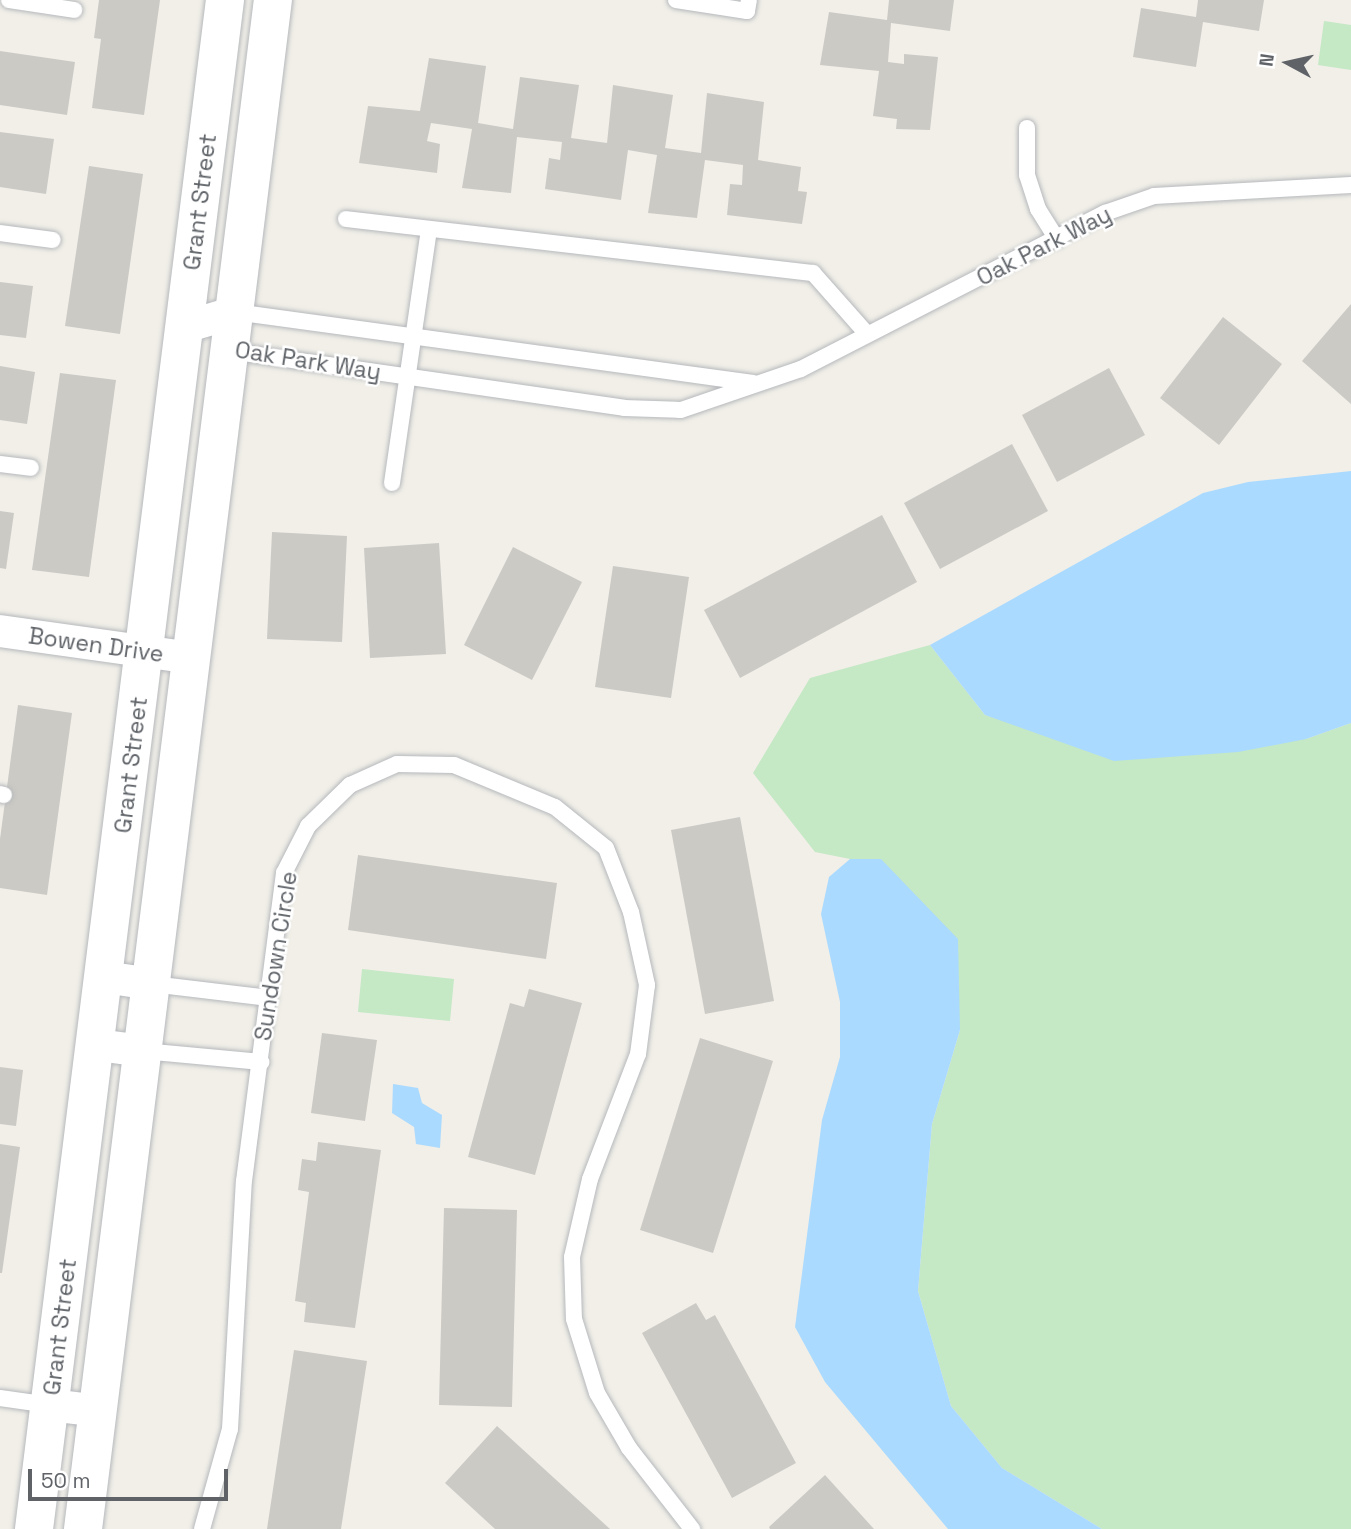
<!DOCTYPE html>
<html>
<head>
<meta charset="utf-8">
<style>
	body { margin:0 }
	#map { position:relative; width:1351px; height:1529px; overflow:hidden; background:#f1efe8; font-family:"Space Grotesk",sans-serif }
	div>[style] { position:absolute }
	[style*='--x'] { left:calc(var(--x)*1px); top:calc(var(--y)*1px); width:calc(var(--w)*1px); rotate:calc(var(--a)*1deg) }
	.green>* { inset:0; background:#c5e8c5 }
	.water>* { inset:0; background:#aadaff }
	.building>* { inset:0; background:#cccac5 }
	.roads { filter:drop-shadow(0 0 2px #b5b8bc) drop-shadow(0 0 2px #b5b8bc) }
	.lane>* { height:16px; margin:-8px; padding:0 8px; transform-origin:8px; border-radius:8px; background:#fff }
	.street>* { height:32px; margin:-16px; padding:0 16px; transform-origin:16px; border-radius:16px; background:#fff }
	.secondary>* { height:38px; margin:-19px; padding:0 19px; transform-origin:19px; border-radius:19px; background:#fff }
	span { translate:-50% -50%; white-space:nowrap; text-align:center; line-height:1.15; -webkit-text-stroke:5px #fff; paint-order:stroke }
	.street-label { font-size:23px; color:#5f6368 }
	.north { position:absolute; left:1253px; top:28px; width:70px; height:70px; -webkit-text-stroke:5px #fff; paint-order:stroke; rotate:278deg; font-size:19px; font-weight:700; line-height:28px; text-align:center; color:#5f6368 }
	.north::after { content:''; display:block; margin:auto; width:24px; height:32px; background:#5f6368; clip-path:polygon(50% 0,100% 100%,50% 72%,0 100%) }
	.scale { position:absolute; left:28px; top:1469px; width:200px; height:32px; box-sizing:border-box; border:4px solid #5f6368; border-top:0; padding-left:9px; font-size:21px; line-height:24px; white-space:nowrap; color:#5f6368; -webkit-text-stroke:5px #fff; paint-order:stroke }
</style>
</head>
<body>
<div id="map">
	<div class="green">
		<div style="clip-path:polygon(1324px 21px,1351px 25px,1351px 70px,1318px 65px)"></div>
		<div style="clip-path:polygon(930px 645px,985px 715px,1033px 729px,1306px 739px,1351px 723px,1351px 1529px,1102px 1529px,1002px 1468px,951px 1406px,918px 1291px,932px 1124px,960px 1030px,881px 859px,850px 859px,815px 852px,753px 773px,810px 678px)"></div>
		<div style="clip-path:polygon(362px 969px,454px 979px,450px 1021px,358px 1012px)"></div>
	</div>
	<div class="water">
		<div style="clip-path:polygon(1351px 471px,1351px 723px,1306px 739px,1238px 752px,1114px 761px,985px 715px,930px 645px,1203px 493px,1248px 482px)"></div>
		<div style="clip-path:polygon(850px 859px,881px 859px,958px 939px,960px 1030px,932px 1124px,918px 1291px,951px 1406px,1002px 1468px,1102px 1529px,948px 1529px,825px 1382px,795px 1327px,822px 1120px,840px 1057px,840px 1002px,821px 914px,829px 877px)"></div>
		<div style="clip-path:polygon(393px 1084px,418px 1088px,422px 1103px,442px 1115px,440px 1148px,416px 1144px,414px 1127px,392px 1113px)"></div>
	</div>
	<div class="building">
		<div style="clip-path:polygon(99px 0,160px 0,144px 115px,92px 108px,101px 39px,94px 38px)"></div>
		<div style="clip-path:polygon(889px 0,954px 0,950px 31px,891px 23px,888px 62px,904px 64px,904px 54px,938px 57px,930px 130px,896px 129px,897px 119px,873px 116px,879px 71px,820px 65px,829px 12px,887px 20px)"></div>
		<div style="clip-path:polygon(1198px 0,1264px 0,1259px 31px,1203px 22px,1196px 67px,1133px 57px,1141px 8px,1196px 17px)"></div>
		<div style="clip-path:polygon(0 51px,75px 62px,67px 115px,0 105px)"></div>
		<div style="clip-path:polygon(429px 58px,486px 66px,478px 123px,513px 129px,520px 77px,579px 85px,571px 138px,607px 143px,613px 85px,673px 95px,665px 148px,701px 153px,707px 93px,764px 102px,758px 160px,801px 167px,798px 191px,807px 192px,802px 224px,727px 215px,730px 184px,742px 185px,743px 165px,705px 160px,697px 218px,648px 213px,657px 155px,628px 150px,621px 200px,545px 189px,549px 158px,560px 160px,562px 142px,517px 137px,511px 193px,462px 188px,472px 129px,431px 123px,427px 141px,440px 144px,437px 173px,359px 163px,368px 106px,420px 111px)"></div>
		<div style="clip-path:polygon(0 132px,54px 139px,46px 194px,0 187px)"></div>
		<div style="clip-path:polygon(89px 166px,143px 174px,120px 334px,65px 326px)"></div>
		<div style="clip-path:polygon(0 282px,33px 286px,26px 338px,0 335px)"></div>
		<div style="clip-path:polygon(1351px 304px,1351px 404px,1302px 361px)"></div>
		<div style="clip-path:polygon(1223px 317px,1282px 364px,1219px 445px,1160px 398px)"></div>
		<div style="clip-path:polygon(0 366px,35px 372px,27px 424px,0 420px)"></div>
		<div style="clip-path:polygon(1109px 368px,1145px 435px,1057px 482px,1022px 415px)"></div>
		<div style="clip-path:polygon(60px 373px,116px 380px,89px 577px,32px 570px)"></div>
		<div style="clip-path:polygon(1012px 444px,1048px 511px,940px 569px,904px 503px)"></div>
		<div style="clip-path:polygon(0 511px,14px 513px,6px 569px,0 568px)"></div>
		<div style="clip-path:polygon(882px 515px,917px 582px,740px 678px,704px 610px)"></div>
		<div style="clip-path:polygon(272px 532px,347px 536px,342px 642px,267px 639px)"></div>
		<div style="clip-path:polygon(439px 543px,446px 654px,370px 658px,364px 548px)"></div>
		<div style="clip-path:polygon(513px 547px,582px 582px,532px 680px,464px 645px)"></div>
		<div style="clip-path:polygon(613px 566px,689px 577px,671px 698px,595px 687px)"></div>
		<div style="clip-path:polygon(18px 705px,72px 713px,47px 895px,0 888px,0 839px)"></div>
		<div style="clip-path:polygon(740px 817px,774px 1001px,705px 1014px,671px 830px)"></div>
		<div style="clip-path:polygon(358px 855px,557px 883px,546px 959px,348px 930px)"></div>
		<div style="clip-path:polygon(529px 989px,582px 1003px,535px 1175px,468px 1157px,510px 1003px,524px 1007px)"></div>
		<div style="clip-path:polygon(322px 1033px,377px 1040px,365px 1121px,311px 1113px)"></div>
		<div style="clip-path:polygon(700px 1038px,773px 1061px,713px 1253px,640px 1230px)"></div>
		<div style="clip-path:polygon(0 1067px,23px 1070px,16px 1126px,0 1124px)"></div>
		<div style="clip-path:polygon(318px 1142px,381px 1150px,355px 1328px,304px 1322px,306px 1303px,295px 1301px,309px 1192px,298px 1190px,302px 1159px,316px 1161px)"></div>
		<div style="clip-path:polygon(0 1144px,20px 1147px,2px 1273px,0 1273px)"></div>
		<div style="clip-path:polygon(444px 1208px,517px 1210px,512px 1407px,439px 1405px)"></div>
		<div style="clip-path:polygon(696px 1303px,706px 1320px,715px 1315px,796px 1463px,732px 1498px,642px 1333px)"></div>
		<div style="clip-path:polygon(294px 1350px,367px 1361px,341px 1529px,267px 1529px)"></div>
		<div style="clip-path:polygon(497px 1426px,610px 1529px,495px 1529px,445px 1483px)"></div>
		<div style="clip-path:polygon(825px 1475px,874px 1529px,770px 1529px,769px 1527px)"></div>
	</div>
	<div class="roads">
		<div class="lane">
			<div style="--x:9;--y:0;--w:66;--a:8.7"></div>
			<div style="--x:676;--y:0;--w:72;--a:8.8"></div>
			<div style="--x:747;--y:11;--w:11;--a:-80"></div>
			<div style="--x:1027;--y:128;--w:47;--a:90"></div>
			<div style="--x:1027;--y:175;--w:36;--a:72"></div>
			<div style="--x:1038;--y:209;--w:36;--a:58"></div>
			<div style="--x:346;--y:219;--w:470;--a:6.6"></div>
			<div style="--x:813;--y:273;--w:81;--a:48.5"></div>
			<div style="--x:0;--y:233;--w:53;--a:7.5"></div>
			<div style="--x:235;--y:312;--w:523;--a:7.8"></div>
			<div style="--x:230;--y:351;--w:398;--a:8.2"></div>
			<div style="--x:624;--y:408;--w:57;--a:2"></div>
			<div style="--x:681;--y:410;--w:127;--a:-18.9"></div>
			<div style="--x:801;--y:369;--w:342;--a:-27.2"></div>
			<div style="--x:1105;--y:213;--w:52;--a:-19.1"></div>
			<div style="--x:1154;--y:196;--w:197;--a:-3.2"></div>
			<div style="--x:0;--y:464;--w:31;--a:7"></div>
			<div style="--x:392;--y:483;--w:256;--a:-81.7"></div>
			<div style="--x:0;--y:794;--w:4;--a:14"></div>
			<div style="--x:152;--y:984;--w:118;--a:6.8"></div>
			<div style="--x:143;--y:1051;--w:119;--a:5.3"></div>
			<div style="--x:0;--y:1398;--w:50;--a:8"></div>
			<div style="--x:202;--y:1529;--w:104;--a:-74.4"></div>
			<div style="--x:230;--y:1429;--w:248;--a:-86.8"></div>
			<div style="--x:244;--y:1181;--w:311;--a:-82.6"></div>
			<div style="--x:284;--y:873;--w:53;--a:-62.9"></div>
			<div style="--x:308;--y:826;--w:59;--a:-44.3"></div>
			<div style="--x:350;--y:785;--w:51;--a:-24.1"></div>
			<div style="--x:397;--y:764;--w:57;--a:1"></div>
			<div style="--x:454;--y:765;--w:109;--a:22.6"></div>
			<div style="--x:555;--y:807;--w:65;--a:38.8"></div>
			<div style="--x:606;--y:848;--w:69;--a:68.7"></div>
			<div style="--x:631;--y:912;--w:75;--a:77.6"></div>
			<div style="--x:647;--y:985;--w:70;--a:97.4"></div>
			<div style="--x:638;--y:1054;--w:134;--a:111"></div>
			<div style="--x:590;--y:1179;--w:80;--a:103"></div>
			<div style="--x:572;--y:1257;--w:62;--a:88.2"></div>
			<div style="--x:574;--y:1319;--w:77;--a:72.7"></div>
			<div style="--x:597;--y:1393;--w:64;--a:59.8"></div>
			<div style="--x:629;--y:1448;--w:103;--a:52.1"></div>
		</div>
		<div class="street">
			<div style="--x:185;--y:327;--w:52;--a:-16.7"></div>
			<div style="--x:0;--y:631;--w:194;--a:8"></div>
			<div style="--x:104;--y:977;--w:49;--a:8.3"></div>
			<div style="--x:97;--y:1045;--w:46;--a:7.4"></div>
			<div style="--x:50;--y:1405;--w:49;--a:7"></div>
		</div>
		<div class="secondary">
			<div style="--x:34;--y:1529;--w:1541;--a:-82.88"></div>
			<div style="--x:83;--y:1529;--w:1541;--a:-82.92"></div>
		</div>
	</div>
	<div class="street-label">
		<span style="left:200px;top:202px;rotate:-83deg">Grant Street</span>
		<span style="left:1044px;top:246px;rotate:-27deg">Oak Park Way</span>
		<span style="left:308px;top:361px;rotate:9deg">Oak Park Way</span>
		<span style="left:96px;top:645px;rotate:8deg">Bowen Drive</span>
		<span style="left:131px;top:765px;rotate:-83deg">Grant Street</span>
		<span style="left:276px;top:956px;rotate:-81deg">Sundown Circle</span>
		<span style="left:60px;top:1327px;rotate:-83deg">Grant Street</span>
	</div>
	<div class="north">N</div>
	<div class="scale">50 m</div>
</div>
</body>
</html>
